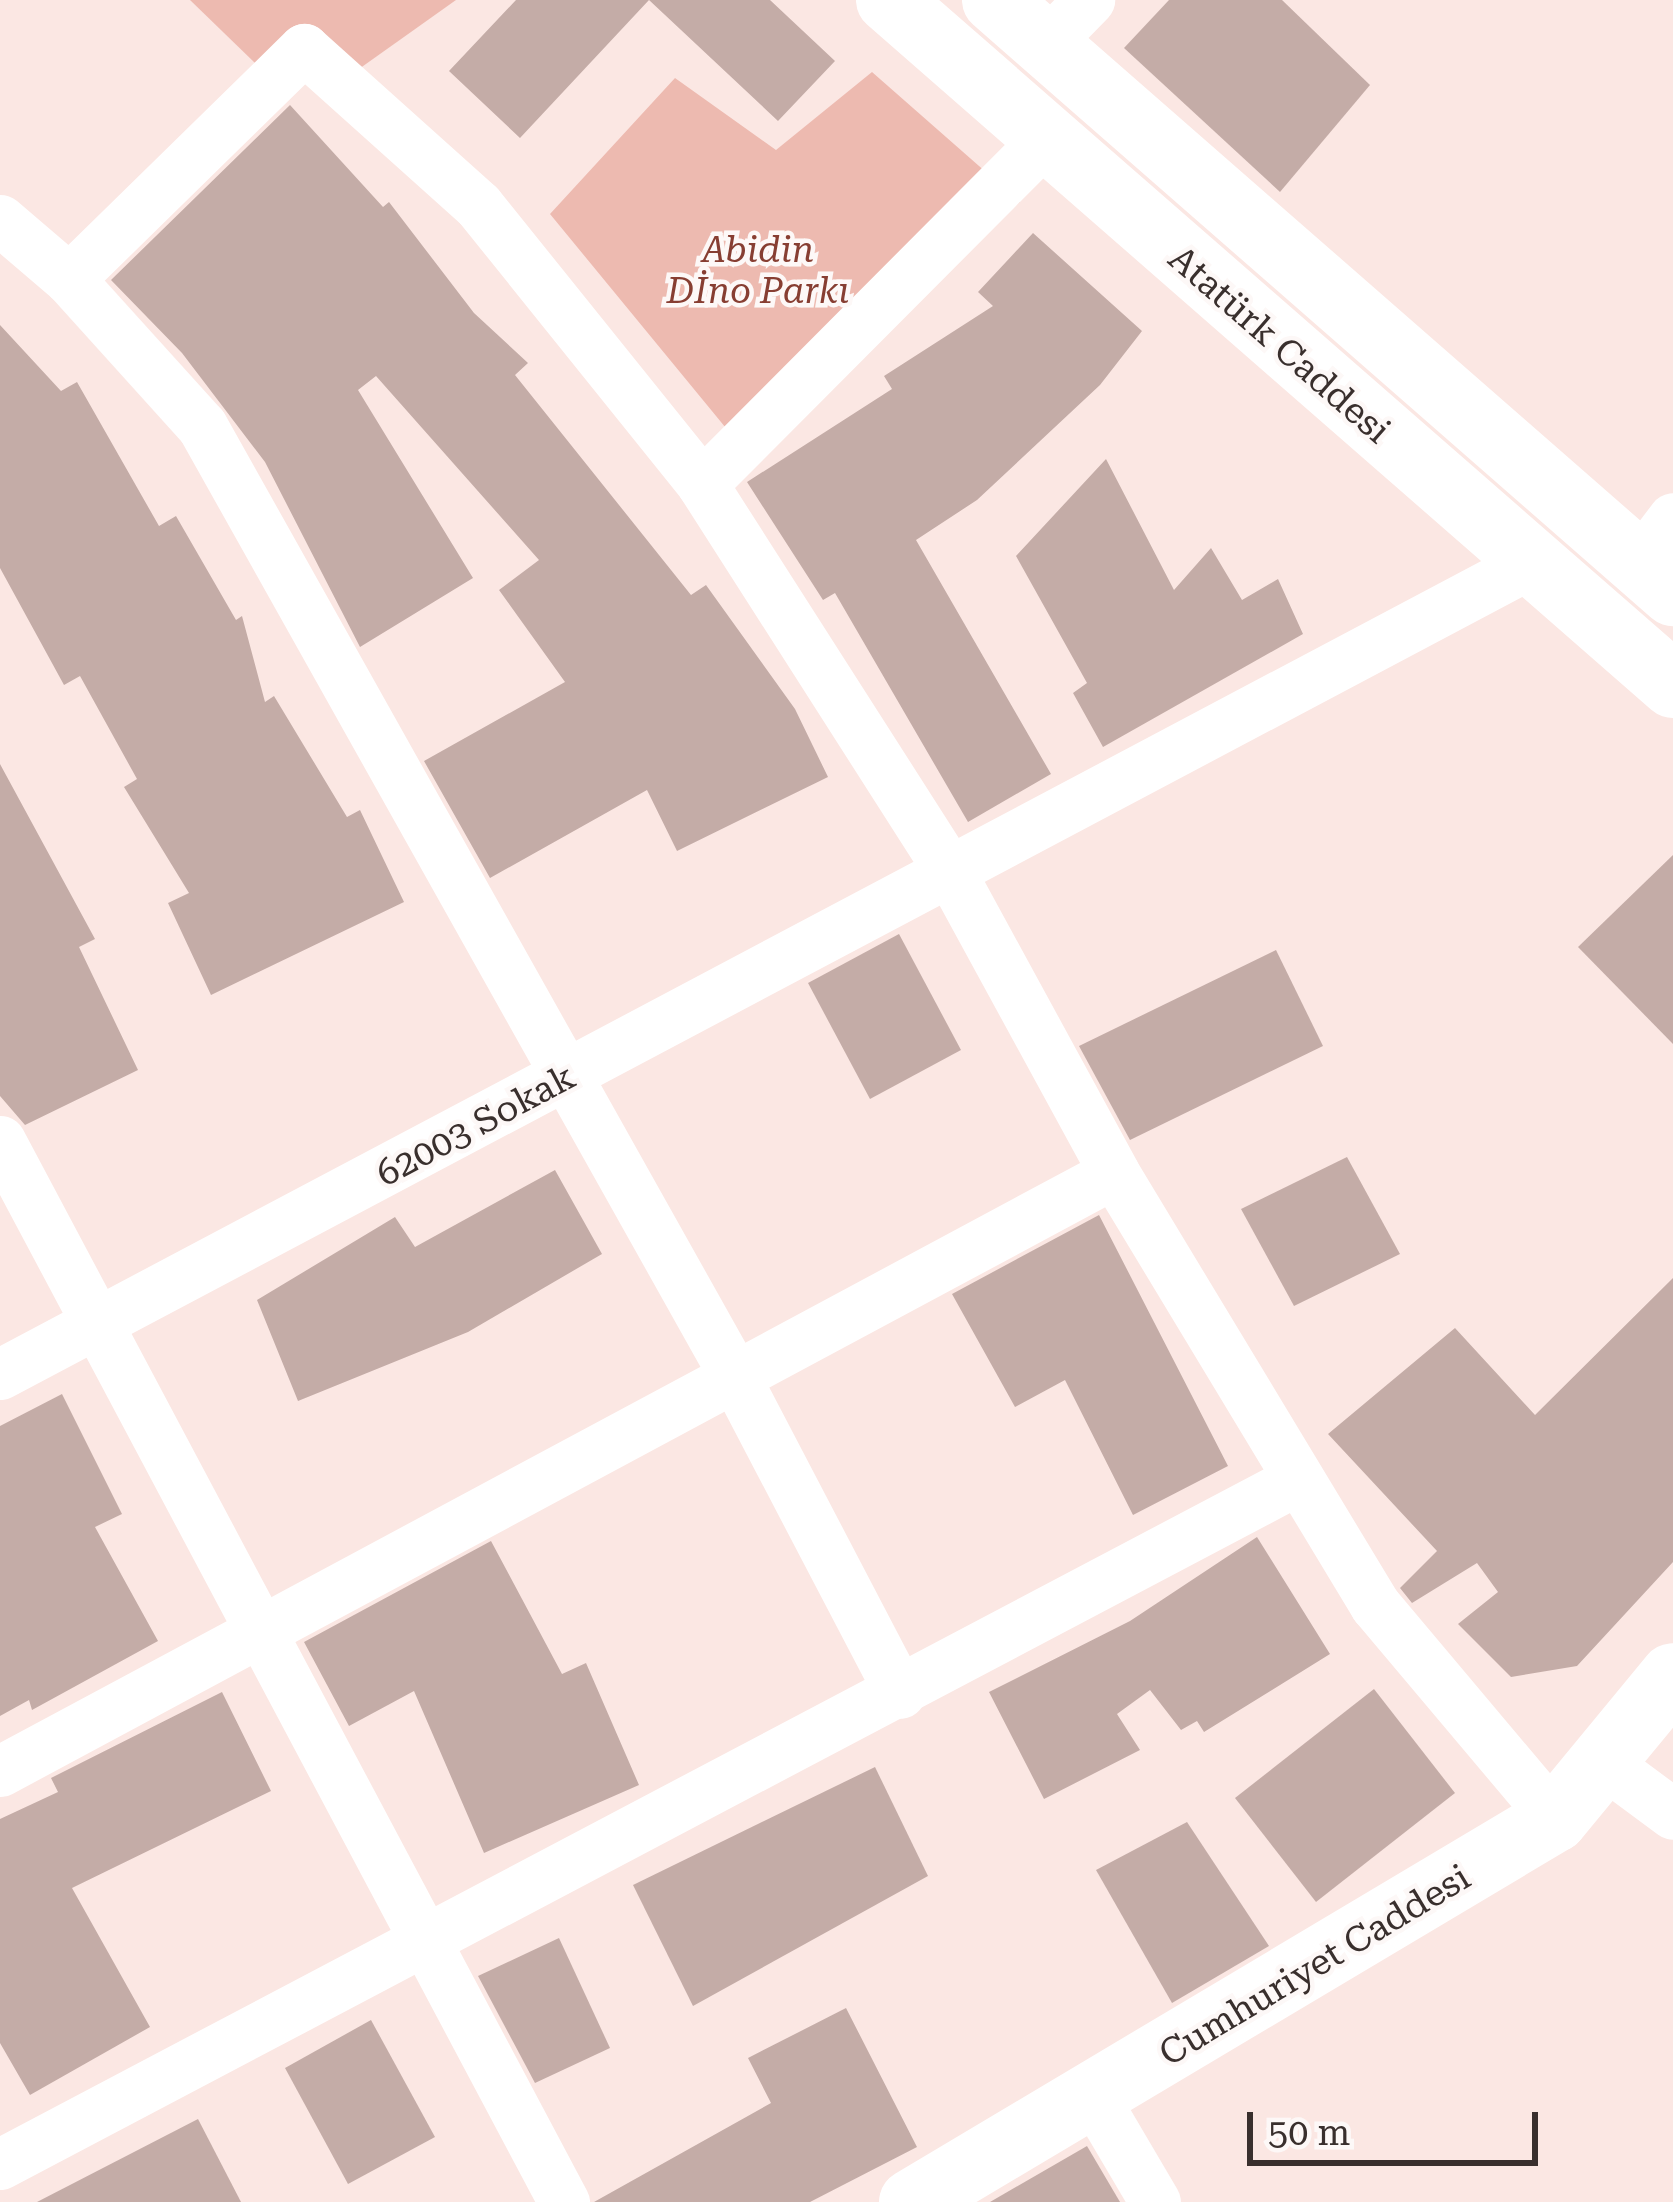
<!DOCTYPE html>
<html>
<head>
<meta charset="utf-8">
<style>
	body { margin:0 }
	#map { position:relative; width:1673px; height:2202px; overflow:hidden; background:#fbe7e3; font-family:"Roboto Serif",serif }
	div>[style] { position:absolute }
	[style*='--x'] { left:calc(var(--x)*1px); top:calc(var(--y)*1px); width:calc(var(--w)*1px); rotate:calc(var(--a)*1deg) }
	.green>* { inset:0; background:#edbab0 }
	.building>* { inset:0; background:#c4aca7 }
	.minor>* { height:51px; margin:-25.5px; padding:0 25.5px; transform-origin:25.5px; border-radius:25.5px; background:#fff }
	.major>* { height:66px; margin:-33px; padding:0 33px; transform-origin:33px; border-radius:33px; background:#fff }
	span { translate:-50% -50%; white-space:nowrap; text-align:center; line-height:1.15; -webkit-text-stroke:9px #fdf8f7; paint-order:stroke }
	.park-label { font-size:36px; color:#873e32; font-style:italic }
	.street-label { font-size:36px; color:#392f2d }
	.scale { position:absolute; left:1247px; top:2112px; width:291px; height:54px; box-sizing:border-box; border:6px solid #392f2d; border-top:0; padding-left:15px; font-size:36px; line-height:42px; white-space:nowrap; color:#392f2d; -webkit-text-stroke:9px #fdf8f7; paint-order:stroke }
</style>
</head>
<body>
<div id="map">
	<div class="green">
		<div style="clip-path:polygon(190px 0,456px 0,335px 86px,256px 64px)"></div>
		<div style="clip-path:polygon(872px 72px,1020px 202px,744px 450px,550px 214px,675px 78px,776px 150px)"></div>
	</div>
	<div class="building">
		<div style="clip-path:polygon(516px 0,770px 0,835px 61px,778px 121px,649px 0,520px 138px,449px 71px)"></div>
		<div style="clip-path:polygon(1169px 0,1282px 0,1370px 85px,1280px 192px,1124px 48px)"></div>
		<div style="clip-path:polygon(290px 105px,383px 207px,389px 202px,474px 313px,528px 363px,515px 375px,691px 595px,706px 585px,795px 709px,828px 777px,677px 851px,647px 790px,490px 878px,424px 761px,565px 682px,499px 590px,539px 560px,376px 376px,358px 390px,473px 578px,360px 647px,265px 462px,182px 353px,111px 280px)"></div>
		<div style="clip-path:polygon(1033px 233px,1142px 331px,1100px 385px,977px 500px,916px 540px,1051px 774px,968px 822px,835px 593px,823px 600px,747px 482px,892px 389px,884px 376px,993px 306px,978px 292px)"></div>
		<div style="clip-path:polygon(0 325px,61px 391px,77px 382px,159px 526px,176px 516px,236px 620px,242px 616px,265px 702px,274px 696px,347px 817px,360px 810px,404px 902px,211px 995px,168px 903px,189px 893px,124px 787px,137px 779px,80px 676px,64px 685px,0 568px)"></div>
		<div style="clip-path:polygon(1106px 459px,1174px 590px,1211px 548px,1242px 600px,1278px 579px,1303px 634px,1103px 747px,1073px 693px,1087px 683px,1016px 556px)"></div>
		<div style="clip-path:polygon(0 764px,95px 939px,79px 947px,138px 1070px,25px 1125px,0 1096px)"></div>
		<div style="clip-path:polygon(1673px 855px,1673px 1044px,1578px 947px)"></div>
		<div style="clip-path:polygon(899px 934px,961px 1050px,870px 1099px,808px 983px)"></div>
		<div style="clip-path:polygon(1276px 950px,1323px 1046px,1130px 1140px,1079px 1046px)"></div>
		<div style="clip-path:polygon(1347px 1157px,1400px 1254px,1294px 1306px,1241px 1209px)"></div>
		<div style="clip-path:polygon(555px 1170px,602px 1254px,468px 1332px,298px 1401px,257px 1300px,395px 1217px,415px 1247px)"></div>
		<div style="clip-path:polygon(1099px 1215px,1228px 1466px,1133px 1515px,1065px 1380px,1015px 1407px,952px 1294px)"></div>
		<div style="clip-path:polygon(1673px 1278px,1673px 1562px,1577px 1666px,1511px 1677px,1458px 1624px,1498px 1592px,1477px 1563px,1412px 1603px,1400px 1588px,1437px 1551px,1328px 1434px,1455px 1328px,1535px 1415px)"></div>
		<div style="clip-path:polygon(62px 1394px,122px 1514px,95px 1527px,158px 1641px,32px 1710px,29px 1700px,0 1716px,0 1426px)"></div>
		<div style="clip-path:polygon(1257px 1537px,1330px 1654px,1204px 1732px,1197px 1721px,1181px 1730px,1150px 1690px,1117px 1714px,1140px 1750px,1044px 1799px,989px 1692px,1130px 1621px)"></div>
		<div style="clip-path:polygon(491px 1541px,562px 1674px,586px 1663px,639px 1785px,484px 1853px,414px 1691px,349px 1726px,304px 1642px)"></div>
		<div style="clip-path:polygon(1374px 1689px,1455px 1793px,1316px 1902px,1235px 1798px)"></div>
		<div style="clip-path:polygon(222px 1692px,271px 1791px,72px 1888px,150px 2027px,30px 2095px,0 2043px,0 1819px,58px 1792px,51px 1778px)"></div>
		<div style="clip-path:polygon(875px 1767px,928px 1876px,693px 2006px,633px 1885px)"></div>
		<div style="clip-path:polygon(1187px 1822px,1269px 1946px,1172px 2003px,1096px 1870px)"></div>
		<div style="clip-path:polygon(559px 1938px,610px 2048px,535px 2083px,478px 1976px)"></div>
		<div style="clip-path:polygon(846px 2008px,917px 2147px,810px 2202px,594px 2202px,771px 2103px,748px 2058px)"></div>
		<div style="clip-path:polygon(371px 2020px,435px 2137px,348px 2184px,285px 2068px)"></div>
		<div style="clip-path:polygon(198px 2119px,241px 2202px,37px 2202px)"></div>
		<div style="clip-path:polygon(1087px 2146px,1120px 2202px,990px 2202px)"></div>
	</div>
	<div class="minor">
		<div style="--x:1046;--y:44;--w:62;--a:-45.7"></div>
		<div style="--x:0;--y:220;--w:91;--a:40.5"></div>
		<div style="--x:69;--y:279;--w:198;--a:47.9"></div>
		<div style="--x:202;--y:426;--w:1075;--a:60.72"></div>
		<div style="--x:728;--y:1364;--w:371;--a:62.4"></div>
		<div style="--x:69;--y:279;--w:329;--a:-44.4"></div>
		<div style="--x:304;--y:49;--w:234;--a:41.9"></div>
		<div style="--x:478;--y:205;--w:358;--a:51.2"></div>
		<div style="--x:702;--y:484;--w:456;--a:57.4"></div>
		<div style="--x:948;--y:868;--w:347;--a:61.4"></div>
		<div style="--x:1114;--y:1173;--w:505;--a:58.86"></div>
		<div style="--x:1375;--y:1605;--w:280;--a:49.9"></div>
		<div style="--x:702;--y:484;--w:487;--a:-45.1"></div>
		<div style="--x:1639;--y:563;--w:56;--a:-52.9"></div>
		<div style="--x:0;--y:1141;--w:1202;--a:62.01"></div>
		<div style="--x:0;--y:1374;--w:1738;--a:-27.92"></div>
		<div style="--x:1603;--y:1762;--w:87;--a:36.6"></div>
		<div style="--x:0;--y:1771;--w:1264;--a:-28.23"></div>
		<div style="--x:1095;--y:2100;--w:118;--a:59.5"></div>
		<div style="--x:0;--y:2164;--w:1466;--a:-27.81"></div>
	</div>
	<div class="major">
		<div style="--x:889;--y:0;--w:1041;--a:41.14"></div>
		<div style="--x:995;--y:0;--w:901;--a:41.17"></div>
		<div style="--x:912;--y:2202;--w:748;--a:-30.78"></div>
		<div style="--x:1555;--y:1819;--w:185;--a:-50.5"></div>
	</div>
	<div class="park-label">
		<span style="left:758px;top:271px">Abidin<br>Dİno Parkı</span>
	</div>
	<div class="street-label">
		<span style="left:1279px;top:345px;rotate:41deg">Atatürk Caddesi</span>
		<span style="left:476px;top:1126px;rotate:-28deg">62003 Sokak</span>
		<span style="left:1315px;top:1966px;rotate:-31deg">Cumhuriyet Caddesi</span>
	</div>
	<div class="scale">50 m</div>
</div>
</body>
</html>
